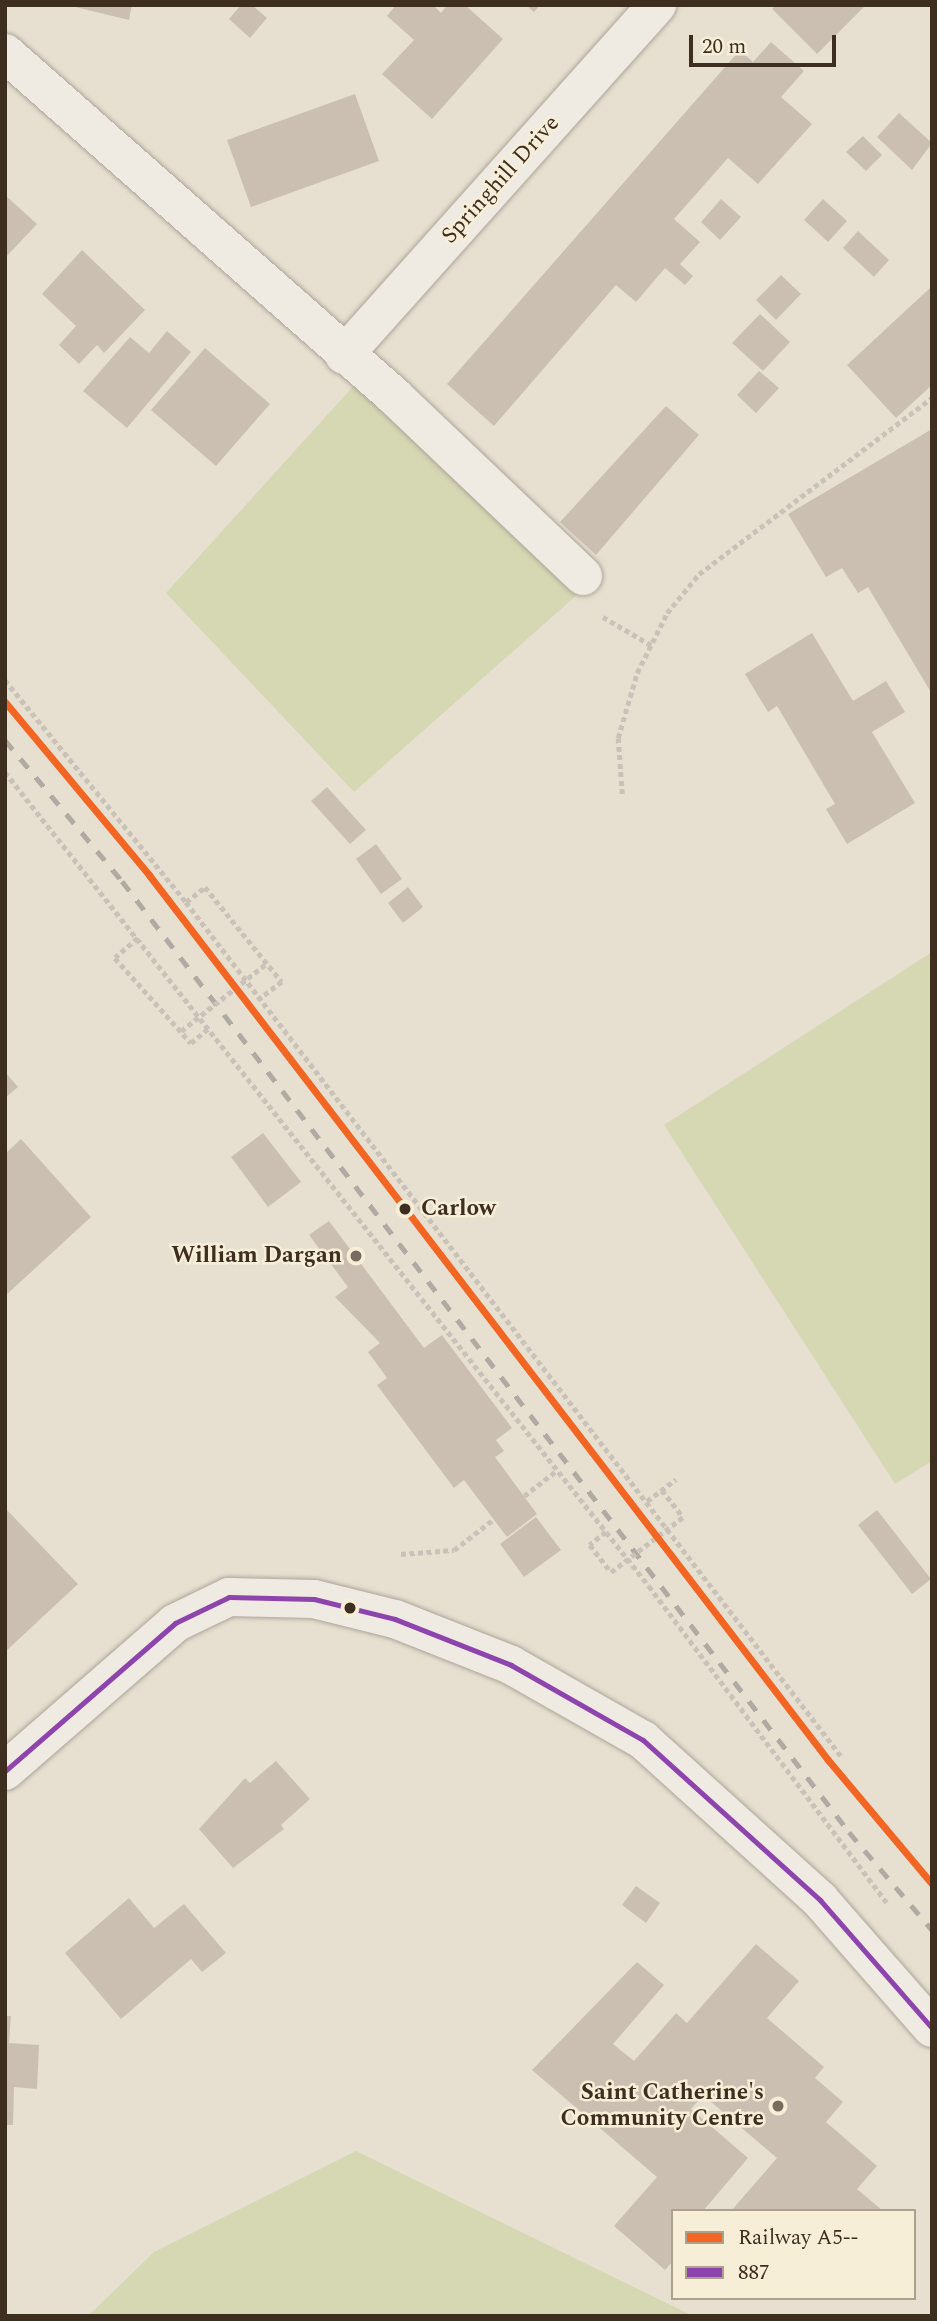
<!DOCTYPE html>
<html>
<head>
<meta charset="utf-8">
<style>
	body { margin:0 }
	#map { position:relative; width:937px; height:2321px; overflow:hidden; background:#e7e0d1; font-family:Spectral,serif }
	div>[style] { position:absolute }
	[style*='--x'] { left:calc(var(--x)*1px); top:calc(var(--y)*1px); width:calc(var(--w)*1px); rotate:calc(var(--a)*1deg) }
	.green>* { inset:0; background:#d6d7b3 }
	.building>* { inset:0; background:#cbbfb2 }
	.path>* { height:4.5px; margin-top:-2.25px; transform-origin:0; background:repeating-linear-gradient(90deg,#c8c2b9 0 5px,transparent 0 8.5px) }
	.roads { filter:drop-shadow(0 0 2px #ada599) drop-shadow(0 0 2px #ada599) }
	.minor>* { height:38px; margin:-19px; padding:0 19px; transform-origin:19px; border-radius:19px; background:#efebe3 }
	.rail>* { height:5px; margin-top:-2.5px; transform-origin:0; background:repeating-linear-gradient(90deg,#afaaa2 0 12px,transparent 0 24px) }
	.path-bridge>* { height:4.5px; margin-top:-2.25px; transform-origin:0; background:repeating-linear-gradient(90deg,#c8c2b9 0 5px,transparent 0 8.5px) }
	.bus-1>* { height:5px; margin:-2.5px; padding:0 2.5px; transform-origin:2.5px; border-radius:2.5px; background:#8e44ad }
	.rail-1>* { height:7px; margin:-3.5px; padding:0 3.5px; transform-origin:3.5px; border-radius:3.5px; background:#f26522 }
	.dots>* { width:19px; height:19px; translate:-50% -50%; box-sizing:border-box; border:4px solid #f7eed8; border-radius:50% }
	span { translate:-50% -50%; white-space:nowrap; text-align:center; line-height:1.15; -webkit-text-stroke:5px #f7eed8; paint-order:stroke }
	.street-label { font-size:23px; color:#3d2e20 }
	.stop-label { font-size:23px; color:#3d2e20; font-weight:700 }
	.left { translate:0 -50%; text-align:left }
	.poi-label { font-size:23px; color:#3d2e20; font-weight:700 }
	.right { translate:-100% -50%; text-align:right }
	.frame { position:absolute; inset:0; border:7px solid #3d2e20; pointer-events:none }
	.legend { position:absolute; left:671px; top:2209px; width:245px; height:91px; box-sizing:border-box; background:#f7eed8; border:2px solid #ada18e; margin:0; padding:9px 12px; list-style:none; font-size:21px; color:#3d2e20 }
	.legend li { display:flex; align-items:center; gap:14px; height:35px }
	.legend b { width:35px; border:2px solid #ada18e }
	.scale { position:absolute; left:689px; top:35px; width:147px; height:32px; box-sizing:border-box; border:4px solid #3d2e20; border-top:0; padding-left:9px; font-size:21px; line-height:24px; white-space:nowrap; color:#3d2e20; -webkit-text-stroke:5px #f7eed8; paint-order:stroke }
</style>
</head>
<body>
<div id="map">
	<div class="green">
		<div style="clip-path:polygon(358px 381px,578px 594px,354px 792px,166px 593px)"></div>
		<div style="clip-path:polygon(932px 952px,932px 1461px,895px 1484px,664px 1125px)"></div>
		<div style="clip-path:polygon(356px 2151px,693px 2316px,88px 2316px,154px 2252px)"></div>
	</div>
	<div class="building">
		<div style="clip-path:polygon(67px 5px,132px 5px,129px 20px)"></div>
		<div style="clip-path:polygon(241px 5px,252px 5px,267px 18px,250px 38px,229px 19px)"></div>
		<div style="clip-path:polygon(396px 5px,433px 5px,441px 13px,447px 5px,465px 5px,503px 39px,432px 119px,382px 74px,414px 40px,387px 16px)"></div>
		<div style="clip-path:polygon(526px 5px,540px 5px,534px 12px)"></div>
		<div style="clip-path:polygon(776px 5px,866px 5px,817px 54px,772px 9px)"></div>
		<div style="clip-path:polygon(771px 42px,804px 71px,781px 97px,812px 124px,758px 184px,728px 158px,674px 219px,700px 242px,680px 264px,693px 276px,685px 285px,665px 268px,636px 302px,616px 285px,494px 426px,447px 384px,740px 50px,753px 62px)"></div>
		<div style="clip-path:polygon(355px 94px,379px 161px,251px 207px,227px 140px)"></div>
		<div style="clip-path:polygon(899px 113px,932px 143px,912px 170px,877px 137px)"></div>
		<div style="clip-path:polygon(863px 136px,882px 155px,866px 171px,846px 152px)"></div>
		<div style="clip-path:polygon(5px 195px,37px 224px,5px 258px)"></div>
		<div style="clip-path:polygon(721px 199px,741px 217px,720px 240px,701px 222px)"></div>
		<div style="clip-path:polygon(823px 199px,847px 221px,828px 242px,804px 220px)"></div>
		<div style="clip-path:polygon(858px 231px,889px 260px,874px 277px,843px 248px)"></div>
		<div style="clip-path:polygon(82px 250px,145px 310px,104px 353px,97px 345px,79px 364px,59px 345px,76px 326px,42px 294px)"></div>
		<div style="clip-path:polygon(781px 275px,801px 294px,776px 320px,756px 300px)"></div>
		<div style="clip-path:polygon(930px 288px,932px 385px,896px 418px,847px 365px)"></div>
		<div style="clip-path:polygon(760px 314px,790px 342px,763px 371px,732px 343px)"></div>
		<div style="clip-path:polygon(167px 331px,191px 352px,127px 428px,83px 391px,130px 337px,149px 353px)"></div>
		<div style="clip-path:polygon(205px 348px,270px 404px,216px 466px,151px 410px)"></div>
		<div style="clip-path:polygon(759px 371px,779px 388px,756px 413px,737px 395px)"></div>
		<div style="clip-path:polygon(666px 406px,699px 435px,596px 555px,560px 522px)"></div>
		<div style="clip-path:polygon(932px 429px,932px 694px,868px 587px,858px 593px,842px 568px,826px 577px,788px 514px)"></div>
		<div style="clip-path:polygon(812px 633px,853px 701px,886px 681px,905px 712px,872px 732px,915px 803px,847px 844px,826px 809px,835px 804px,777px 706px,768px 712px,745px 674px)"></div>
		<div style="clip-path:polygon(327px 787px,366px 830px,350px 844px,311px 801px)"></div>
		<div style="clip-path:polygon(376px 844px,402px 879px,381px 894px,356px 859px)"></div>
		<div style="clip-path:polygon(408px 887px,423px 907px,403px 923px,388px 903px)"></div>
		<div style="clip-path:polygon(5px 1072px,18px 1087px,5px 1098px)"></div>
		<div style="clip-path:polygon(263px 1133px,301px 1182px,268px 1207px,231px 1157px)"></div>
		<div style="clip-path:polygon(21px 1139px,91px 1217px,5px 1296px,5px 1154px)"></div>
		<div style="clip-path:polygon(329px 1221px,424px 1348px,442px 1335px,512px 1428px,496px 1440px,504px 1451px,495px 1457px,537px 1514px,507px 1537px,464px 1480px,454px 1488px,377px 1385px,387px 1378px,368px 1352px,380px 1343px,335px 1297px,348px 1287px,309px 1235px)"></div>
		<div style="clip-path:polygon(5px 1508px,78px 1584px,5px 1652px)"></div>
		<div style="clip-path:polygon(877px 1510px,931px 1579px,912px 1594px,858px 1525px)"></div>
		<div style="clip-path:polygon(536px 1517px,561px 1550px,524px 1577px,500px 1544px)"></div>
		<div style="clip-path:polygon(276px 1761px,310px 1799px,281px 1825px,284px 1829px,233px 1868px,199px 1829px,245px 1778px,250px 1783px)"></div>
		<div style="clip-path:polygon(636px 1886px,660px 1903px,646px 1923px,622px 1905px)"></div>
		<div style="clip-path:polygon(129px 1898px,154px 1928px,184px 1904px,226px 1953px,202px 1972px,191px 1959px,121px 2019px,65px 1953px)"></div>
		<div style="clip-path:polygon(756px 1944px,799px 1981px,767px 2018px,824px 2067px,815px 2078px,843px 2102px,826px 2122px,877px 2166px,857px 2189px,883px 2211px,731px 2211px,777px 2158px,703px 2095px,691px 2109px,748px 2158px,703px 2211px,673px 2211px,673px 2261px,665px 2270px,614px 2226px,657px 2177px,532px 2070px,637px 1962px,664px 1985px,613px 2044px,634px 2061px,676px 2013px,687px 2023px)"></div>
		<div style="clip-path:polygon(5px 2016px,11px 2016px,9px 2043px,39px 2045px,37px 2089px,14px 2087px,13px 2125px,5px 2125px)"></div>
	</div>
	<div class="path">
		<div style="--x:603;--y:617;--w:56;--a:30.3"></div>
		<div style="--x:5;--y:680;--w:286;--a:50.8"></div>
		<div style="--x:186;--y:902;--w:1076;--a:52.51"></div>
		<div style="--x:5;--y:772;--w:1038;--a:51.65"></div>
		<div style="--x:649;--y:1586;--w:396;--a:53.1"></div>
		<div style="--x:622;--y:794;--w:56;--a:-94.1"></div>
		<div style="--x:618;--y:738;--w:68;--a:-73.7"></div>
		<div style="--x:637;--y:673;--w:67;--a:-63.4"></div>
		<div style="--x:667;--y:613;--w:50;--a:-50.6"></div>
		<div style="--x:699;--y:574;--w:292;--a:-37.1"></div>
		<div style="--x:186;--y:902;--w:24;--a:-38"></div>
		<div style="--x:205;--y:887;--w:122;--a:51"></div>
		<div style="--x:282;--y:982;--w:30;--a:143"></div>
		<div style="--x:138;--y:938;--w:30;--a:139"></div>
		<div style="--x:115;--y:958;--w:114;--a:48.2"></div>
		<div style="--x:191;--y:1043;--w:23;--a:-40"></div>
		<div style="--x:662;--y:1490;--w:34;--a:52"></div>
		<div style="--x:524;--y:1496;--w:41;--a:-38"></div>
		<div style="--x:647;--y:1501;--w:36;--a:-37"></div>
		<div style="--x:606;--y:1532;--w:21;--a:141"></div>
		<div style="--x:590;--y:1545;--w:34;--a:52"></div>
		<div style="--x:401;--y:1554;--w:53;--a:-4.3"></div>
		<div style="--x:454;--y:1550;--w:51;--a:-37.8"></div>
	</div>
	<div class="roads">
		<div class="minor">
			<div style="--x:5;--y:53;--w:519;--a:41.4"></div>
			<div style="--x:394;--y:396;--w:261;--a:43.6"></div>
			<div style="--x:344;--y:355;--w:470;--a:-48.2"></div>
			<div style="--x:5;--y:1771;--w:225;--a:-41"></div>
			<div style="--x:175;--y:1623;--w:60;--a:-25.7"></div>
			<div style="--x:229;--y:1597;--w:85;--a:1.3"></div>
			<div style="--x:314;--y:1599;--w:83;--a:13.9"></div>
			<div style="--x:395;--y:1619;--w:125;--a:21.6"></div>
			<div style="--x:511;--y:1665;--w:152;--a:29.6"></div>
			<div style="--x:643;--y:1740;--w:239;--a:42.1"></div>
			<div style="--x:820;--y:1900;--w:170;--a:48.8"></div>
		</div>
	</div>
	<div class="rail">
		<div style="--x:5;--y:740;--w:183;--a:50.3"></div>
		<div style="--x:122;--y:881;--w:1197;--a:52.6"></div>
		<div style="--x:849;--y:1832;--w:128;--a:49.7"></div>
	</div>
	<div class="path-bridge">
		<div style="--x:181;--y:1031;--w:110;--a:-38.3"></div>
		<div style="--x:611;--y:1572;--w:91;--a:-37.4"></div>
	</div>
	<div class="bus-1">
		<div style="--x:5;--y:1771;--w:225;--a:-41"></div>
		<div style="--x:175;--y:1623;--w:60;--a:-25.7"></div>
		<div style="--x:229;--y:1597;--w:85;--a:1.3"></div>
		<div style="--x:314;--y:1599;--w:83;--a:13.9"></div>
		<div style="--x:395;--y:1619;--w:125;--a:21.6"></div>
		<div style="--x:511;--y:1665;--w:152;--a:29.6"></div>
		<div style="--x:643;--y:1740;--w:239;--a:42.1"></div>
		<div style="--x:820;--y:1900;--w:170;--a:48.8"></div>
	</div>
	<div class="rail-1">
		<div style="--x:5;--y:702;--w:225;--a:50.2"></div>
		<div style="--x:149;--y:875;--w:1115;--a:52.5"></div>
		<div style="--x:828;--y:1760;--w:162;--a:50"></div>
	</div>
	<div class="dots">
		<div style="left:405px;top:1209px;background:#3d2e20"></div>
		<div style="left:356px;top:1256px;background:#786c5e"></div>
		<div style="left:350px;top:1608px;background:#3d2e20"></div>
		<div style="left:778px;top:2106px;background:#786c5e"></div>
	</div>
	<div class="street-label">
		<span style="left:501px;top:180px;rotate:-48deg">Springhill Drive</span>
	</div>
	<div class="stop-label">
		<span class="left" style="left:421px;top:1209px">Carlow</span>
	</div>
	<div class="poi-label">
		<span class="right" style="left:342px;top:1256px">William Dargan</span>
		<span class="right" style="left:764px;top:2106px">Saint Catherine's<br>Community Centre</span>
	</div>
	<div class="frame"></div>
	<ul class="legend">
	<li><b style="height:9px;background:#f26522"></b>Railway A5--</li>
	<li><b style="height:9px;background:#8e44ad"></b>887</li>
	</ul>
	<div class="scale">20 m</div>
</div>
</body>
</html>
